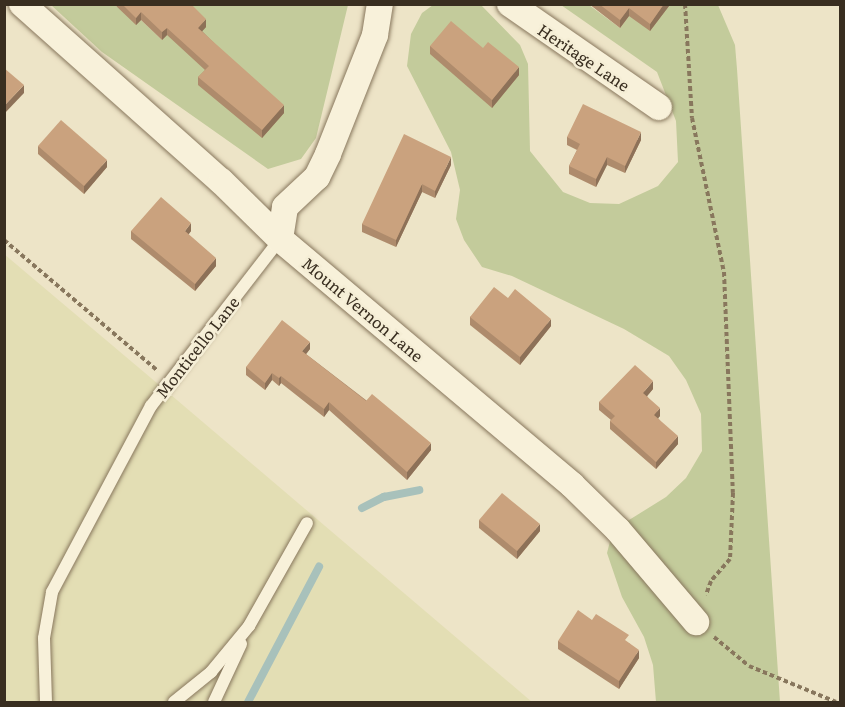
<!DOCTYPE html>
<html>
<head>
<meta charset="utf-8">
<style>
	body { margin:0 }
	#map { position:relative; width:845px; height:707px; overflow:hidden; background:#ede4c7; font-family:Literata,serif }
	div>[style] { position:absolute }
	[style*='--x'] { left:calc(var(--x)*1px); top:calc(var(--y)*1px); width:calc(var(--w)*1px); rotate:calc(var(--a)*1deg) }
	.farmland>* { inset:0; background:#e3deb4 }
	.green>* { inset:0; background:#c3cb9b }
	.stream>* { height:8px; margin:-4px; padding:0 4px; transform-origin:4px; border-radius:4px; background:#a8c1bb }
	.path>* { height:4px; margin-top:-2px; transform-origin:0; background:repeating-linear-gradient(90deg,#88775d 0 4.5px,transparent 0 7.5px) }
	.roads { filter:drop-shadow(0 0 2px #88775d) drop-shadow(0 0 2px #88775d) }
	.service>* { height:12px; margin:-6px; padding:0 6px; transform-origin:6px; border-radius:6px; background:#f8f1da }
	.minor>* { height:26px; margin:-13px; padding:0 13px; transform-origin:13px; border-radius:13px; background:#f8f1da }
	.wall>* { inset:0; background:#ae8b6c }
	.shaded-wall>* { inset:0; background:#8d7158 }
	.building>* { inset:0; background:#caa27e }
	span { translate:-50% -50%; white-space:nowrap; text-align:center; line-height:1.15; -webkit-text-stroke:5px #f5eed6; paint-order:stroke }
	.street-label { font-size:16px; color:#392e20 }
	.frame { position:absolute; inset:0; border:6px solid #392e20; pointer-events:none }
</style>
</head>
<body>
<div id="map">
	<div class="farmland">
		<div style="clip-path:polygon(4px 254px,164px 389px,532px 702px,5px 702px)"></div>
	</div>
	<div class="green">
		<div style="clip-path:polygon(51px 5px,114px 5px,141px 20px,162px 40px,182px 5px,348px 5px,316px 138px,301px 159px,268px 169px,102px 52px)"></div>
		<div style="clip-path:polygon(433px 5px,481px 5px,520px 45px,528px 64px,530px 151px,563px 192px,590px 203px,619px 204px,658px 186px,678px 162px,676px 121px,657px 72px,561px 5px,589px 5px,620px 28px,629px 16px,666px 5px,718px 5px,735px 45px,737px 69px,780px 702px,656px 702px,653px 665px,644px 637px,622px 597px,607px 553px,613px 530px,666px 497px,686px 478px,702px 451px,701px 414px,686px 380px,669px 356px,624px 329px,512px 276px,482px 267px,464px 240px,456px 219px,460px 190px,451px 152px,407px 66px,411px 34px,422px 13px)"></div>
	</div>
	<div class="stream">
		<div style="--x:362;--y:508;--w:25;--a:-27"></div>
		<div style="--x:384;--y:497;--w:36;--a:-11"></div>
		<div style="--x:248;--y:702;--w:153;--a:-62.3"></div>
	</div>
	<div class="path">
		<div style="--x:685;--y:4;--w:114;--a:86.5"></div>
		<div style="--x:692;--y:118;--w:157;--a:78.3"></div>
		<div style="--x:724;--y:272;--w:221;--a:87.7"></div>
		<div style="--x:733;--y:493;--w:66;--a:92.6"></div>
		<div style="--x:730;--y:559;--w:29;--a:131"></div>
		<div style="--x:711;--y:581;--w:15;--a:110"></div>
		<div style="--x:4;--y:240;--w:201;--a:40.4"></div>
		<div style="--x:714;--y:637;--w:45;--a:39.6"></div>
		<div style="--x:749;--y:666;--w:94;--a:22.5"></div>
	</div>
	<div class="roads">
		<div class="service">
			<div style="--x:46;--y:702;--w:64;--a:-91.8"></div>
			<div style="--x:44;--y:638;--w:47;--a:-80.1"></div>
			<div style="--x:52;--y:592;--w:211;--a:-62"></div>
			<div style="--x:151;--y:406;--w:211;--a:-52.3"></div>
			<div style="--x:174;--y:702;--w:48;--a:-39"></div>
			<div style="--x:211;--y:672;--w:60;--a:-50.4"></div>
			<div style="--x:249;--y:626;--w:118;--a:-60.6"></div>
			<div style="--x:214;--y:702;--w:64;--a:-65"></div>
		</div>
		<div class="minor">
			<div style="--x:22;--y:4;--w:266;--a:41.7"></div>
			<div style="--x:221;--y:181;--w:83;--a:44.5"></div>
			<div style="--x:280;--y:239;--w:382;--a:40.1"></div>
			<div style="--x:572;--y:485;--w:64;--a:44.4"></div>
			<div style="--x:618;--y:530;--w:121;--a:49.7"></div>
			<div style="--x:510;--y:4;--w:181;--a:34.7"></div>
			<div style="--x:280;--y:239;--w:32;--a:-81"></div>
			<div style="--x:285;--y:207;--w:44;--a:-43.2"></div>
			<div style="--x:317;--y:177;--w:25;--a:-64"></div>
			<div style="--x:328;--y:154;--w:128;--a:-68.4"></div>
			<div style="--x:375;--y:35;--w:31;--a:-81"></div>
		</div>
	</div>
	<div class="wall">
		<div style="clip-path:polygon(114px 4px,191px 4px,206px 27px,202px 31px,284px 113px,262px 138px,198px 85px,198px 77px,205px 70px,167px 35px,162px 40px,141px 20px,136px 25px)"></div>
		<div style="clip-path:polygon(589px 4px,669px 4px,669px 6px,650px 31px,629px 16px,620px 28px)"></div>
		<div style="clip-path:polygon(430px 46px,483px 48px,519px 75px,492px 108px,430px 54px)"></div>
		<div style="clip-path:polygon(567px 137px,641px 140px,625px 173px,607px 165px,596px 187px,569px 174px,569px 166px,577px 150px,567px 145px)"></div>
		<div style="clip-path:polygon(38px 146px,107px 167px,84px 194px,38px 154px)"></div>
		<div style="clip-path:polygon(451px 165px,435px 198px,422px 192px,396px 247px,362px 232px,362px 224px)"></div>
		<div style="clip-path:polygon(131px 231px,191px 231px,188px 235px,216px 266px,195px 291px,131px 239px)"></div>
		<div style="clip-path:polygon(508px 298px,551px 326px,520px 365px,470px 325px,470px 317px)"></div>
		<div style="clip-path:polygon(310px 349px,306px 354px,431px 450px,407px 480px,329px 410px,324px 417px,281px 383px,279px 386px,272px 380px,265px 390px,246px 375px,246px 367px)"></div>
		<div style="clip-path:polygon(653px 389px,647px 396px,660px 416px,658px 418px,678px 444px,656px 469px,610px 429px,610px 421px,611px 420px,599px 410px,599px 402px)"></div>
		<div style="clip-path:polygon(479px 520px,540px 531px,517px 559px,479px 528px)"></div>
		<div style="clip-path:polygon(558px 641px,629px 643px,639px 658px,619px 689px,558px 649px)"></div>
	</div>
	<div class="shaded-wall">
		<div style="clip-path:polygon(664px 4px,669px 4px,669px 6px,650px 31px,650px 24px)"></div>
		<div style="clip-path:polygon(629px 8px,629px 16px,620px 28px,620px 20px)"></div>
		<div style="clip-path:polygon(141px 12px,141px 20px,136px 25px,136px 18px)"></div>
		<div style="clip-path:polygon(206px 19px,206px 27px,198px 36px,198px 28px)"></div>
		<div style="clip-path:polygon(167px 28px,167px 35px,162px 40px,162px 32px)"></div>
		<div style="clip-path:polygon(519px 67px,519px 75px,492px 108px,492px 100px)"></div>
		<div style="clip-path:polygon(24px 85px,24px 93px,4px 114px,4px 106px)"></div>
		<div style="clip-path:polygon(284px 105px,284px 113px,262px 138px,262px 130px)"></div>
		<div style="clip-path:polygon(641px 132px,641px 140px,625px 173px,625px 166px)"></div>
		<div style="clip-path:polygon(451px 157px,451px 165px,435px 198px,435px 191px)"></div>
		<div style="clip-path:polygon(607px 157px,607px 165px,596px 187px,596px 179px)"></div>
		<div style="clip-path:polygon(107px 160px,107px 167px,84px 194px,84px 186px)"></div>
		<div style="clip-path:polygon(422px 184px,422px 192px,396px 247px,396px 240px)"></div>
		<div style="clip-path:polygon(191px 223px,191px 231px,185px 239px,185px 231px)"></div>
		<div style="clip-path:polygon(216px 258px,216px 266px,195px 291px,195px 284px)"></div>
		<div style="clip-path:polygon(551px 319px,551px 326px,520px 365px,520px 357px)"></div>
		<div style="clip-path:polygon(310px 342px,310px 349px,302px 359px,302px 351px)"></div>
		<div style="clip-path:polygon(272px 373px,272px 380px,265px 390px,265px 383px)"></div>
		<div style="clip-path:polygon(281px 376px,281px 383px,279px 386px,279px 378px)"></div>
		<div style="clip-path:polygon(653px 381px,653px 389px,643px 401px,643px 393px)"></div>
		<div style="clip-path:polygon(329px 402px,329px 410px,324px 417px,324px 409px)"></div>
		<div style="clip-path:polygon(660px 408px,660px 416px,654px 423px,654px 415px)"></div>
		<div style="clip-path:polygon(678px 436px,678px 444px,656px 469px,656px 462px)"></div>
		<div style="clip-path:polygon(431px 443px,431px 450px,407px 480px,407px 472px)"></div>
		<div style="clip-path:polygon(540px 524px,540px 531px,517px 559px,517px 551px)"></div>
		<div style="clip-path:polygon(639px 650px,639px 658px,619px 689px,619px 681px)"></div>
	</div>
	<div class="building">
		<div style="clip-path:polygon(122px 4px,191px 4px,206px 19px,198px 28px,284px 105px,262px 130px,198px 77px,209px 66px,167px 28px,162px 32px,141px 12px,136px 18px)"></div>
		<div style="clip-path:polygon(599px 4px,664px 4px,650px 24px,629px 8px,620px 20px)"></div>
		<div style="clip-path:polygon(451px 21px,483px 48px,488px 42px,519px 67px,492px 100px,430px 46px)"></div>
		<div style="clip-path:polygon(4px 68px,24px 85px,4px 106px)"></div>
		<div style="clip-path:polygon(583px 104px,641px 132px,625px 166px,607px 157px,596px 179px,569px 166px,580px 144px,567px 137px)"></div>
		<div style="clip-path:polygon(61px 120px,107px 160px,84px 186px,38px 146px)"></div>
		<div style="clip-path:polygon(404px 134px,451px 157px,435px 191px,422px 184px,396px 240px,362px 224px)"></div>
		<div style="clip-path:polygon(161px 197px,191px 223px,185px 231px,216px 258px,195px 284px,131px 231px)"></div>
		<div style="clip-path:polygon(494px 287px,508px 298px,515px 289px,551px 319px,520px 357px,470px 317px)"></div>
		<div style="clip-path:polygon(282px 320px,310px 342px,302px 351px,366px 401px,372px 394px,431px 443px,407px 472px,329px 402px,324px 409px,281px 376px,279px 378px,272px 373px,265px 383px,246px 367px)"></div>
		<div style="clip-path:polygon(635px 365px,653px 381px,643px 393px,660px 408px,654px 415px,678px 436px,656px 462px,610px 421px,615px 416px,599px 402px)"></div>
		<div style="clip-path:polygon(502px 493px,540px 524px,517px 551px,479px 520px)"></div>
		<div style="clip-path:polygon(578px 610px,592px 620px,596px 614px,629px 635px,625px 640px,639px 650px,619px 681px,558px 641px)"></div>
	</div>
	<div class="street-label">
		<span style="left:584px;top:57px;rotate:34deg">Heritage Lane</span>
		<span style="left:363px;top:309px;rotate:40deg">Mount Vernon Lane</span>
		<span style="left:197px;top:347px;rotate:-52deg">Monticello Lane</span>
	</div>
	<div class="frame"></div>
</div>
</body>
</html>
